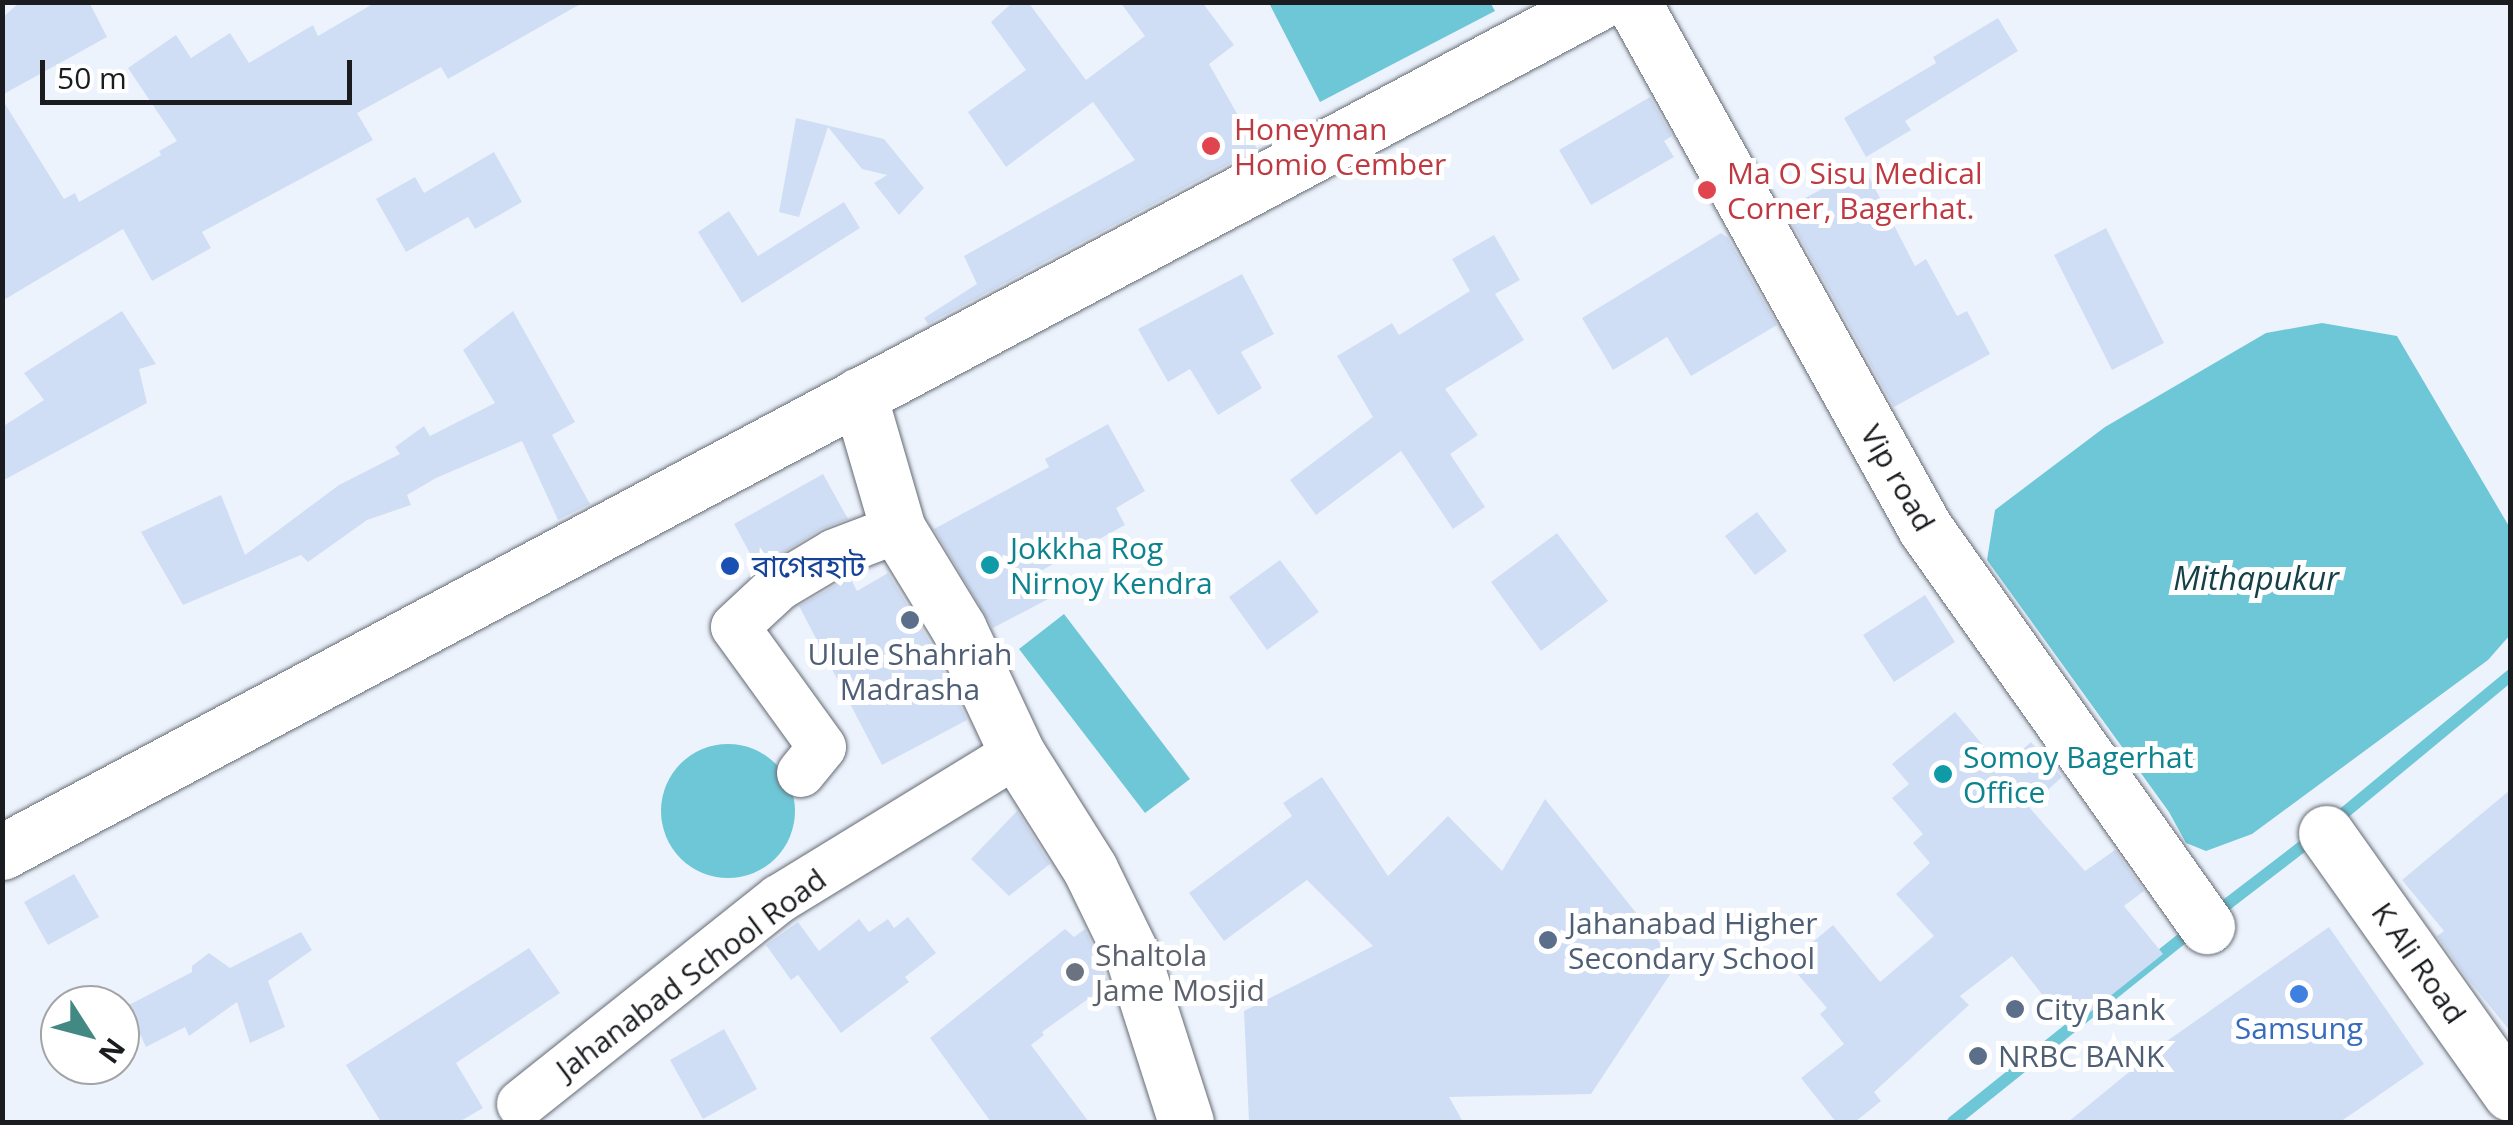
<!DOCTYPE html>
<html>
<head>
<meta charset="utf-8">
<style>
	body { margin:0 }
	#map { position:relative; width:2513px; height:1125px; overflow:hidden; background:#edf3fd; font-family:"Open Sans","Noto Sans Bengali",sans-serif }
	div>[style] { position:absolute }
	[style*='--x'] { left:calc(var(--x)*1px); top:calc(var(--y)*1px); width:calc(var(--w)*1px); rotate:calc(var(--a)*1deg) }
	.water>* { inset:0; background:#6ec7d7 }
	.round { border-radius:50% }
	.stream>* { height:12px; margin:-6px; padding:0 6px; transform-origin:6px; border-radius:6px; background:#6ec7d7 }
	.building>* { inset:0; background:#d0def5 }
	.roads { filter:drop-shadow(0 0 2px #656b73) drop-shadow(0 0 2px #656b73) }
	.minor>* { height:48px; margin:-24px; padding:0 24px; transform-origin:24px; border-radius:24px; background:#fff }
	.tertiary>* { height:55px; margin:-27.5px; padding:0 27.5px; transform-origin:27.5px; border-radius:27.5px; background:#fff }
	.secondary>* { height:55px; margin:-27.5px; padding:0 27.5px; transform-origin:27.5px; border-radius:27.5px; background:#fff }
	.dots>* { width:28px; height:28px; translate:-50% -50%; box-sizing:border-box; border:5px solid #fff; border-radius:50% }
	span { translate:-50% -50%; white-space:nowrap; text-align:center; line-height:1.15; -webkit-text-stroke:10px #fff; paint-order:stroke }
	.health-label { font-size:30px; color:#be3a42 }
	.left { translate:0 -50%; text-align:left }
	.street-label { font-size:30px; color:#1a1c1f }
	.culture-label { font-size:30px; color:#0d838f }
	.transit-label { font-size:30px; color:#164399 }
	.service-label { font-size:30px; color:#4e5e75 }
	.worship-label { font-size:30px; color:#5b616d }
	.shop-label { font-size:30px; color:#366cbe }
	.water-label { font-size:32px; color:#164047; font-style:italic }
	.frame { position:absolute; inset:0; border:5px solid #1a1c1f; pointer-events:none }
	.north { position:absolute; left:40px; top:985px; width:100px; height:100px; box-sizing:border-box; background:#fff; border:2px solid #a3a4a5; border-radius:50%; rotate:126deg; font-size:28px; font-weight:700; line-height:40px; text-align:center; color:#1a1c1f }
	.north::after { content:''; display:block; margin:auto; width:35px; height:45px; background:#428983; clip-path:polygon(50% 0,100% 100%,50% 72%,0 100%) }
	.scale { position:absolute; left:40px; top:60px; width:312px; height:45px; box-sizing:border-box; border:5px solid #1a1c1f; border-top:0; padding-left:12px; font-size:30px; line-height:35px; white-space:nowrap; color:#1a1c1f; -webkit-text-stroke:8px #fff; paint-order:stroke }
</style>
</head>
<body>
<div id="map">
	<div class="water">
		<div style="clip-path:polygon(1490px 2px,1495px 11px,1320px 102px,1269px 3px)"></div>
		<div style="clip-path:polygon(2322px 323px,2397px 336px,2510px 528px,2510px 635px,2488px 660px,2252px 834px,2206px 851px,2186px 843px,2169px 812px,1987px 560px,1995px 510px,2105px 427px,2266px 333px)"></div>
		<div style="clip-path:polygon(1064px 614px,1190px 779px,1145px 813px,1019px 649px)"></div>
		<div class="round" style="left:661px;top:744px;width:134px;height:134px"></div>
	</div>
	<div class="stream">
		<div style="--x:2332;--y:823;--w:231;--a:-39.6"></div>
		<div style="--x:2213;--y:915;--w:130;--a:-37.5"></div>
		<div style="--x:1953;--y:1122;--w:310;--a:-38.7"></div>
	</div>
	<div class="building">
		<div style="clip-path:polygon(20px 2px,89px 2px,107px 37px,2px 95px,2px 18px)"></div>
		<div style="clip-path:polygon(376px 2px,584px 2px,448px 79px,441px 67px,357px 113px,373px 140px,202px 232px,211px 248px,152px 281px,123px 229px,2px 301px,2px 99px,64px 199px,75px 193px,79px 202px,161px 155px,159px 151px,177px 141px,128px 68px,176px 35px,191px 58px,230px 33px,249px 63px,313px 25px,318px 36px)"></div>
		<div style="clip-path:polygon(1013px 2px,1028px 2px,1086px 80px,1145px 36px,1120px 2px,1202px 2px,1234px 45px,1209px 64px,1257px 149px,928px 324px,924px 318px,977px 284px,964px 256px,1135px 160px,1093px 102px,1006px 167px,968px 112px,1026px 70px,991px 22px)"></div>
		<div style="clip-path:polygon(1998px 18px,2018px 51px,1905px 121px,1911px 130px,1866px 157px,1844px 118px,1936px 63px,1933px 57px)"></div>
		<div style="clip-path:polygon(1650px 97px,1672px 136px,1664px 141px,1674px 157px,1591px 205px,1559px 150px)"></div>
		<div style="clip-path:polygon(796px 118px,884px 139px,924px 188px,899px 215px,874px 183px,887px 175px,862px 169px,828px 127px,799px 217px,779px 212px)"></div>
		<div style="clip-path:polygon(494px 152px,522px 202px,475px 229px,468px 217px,406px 252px,376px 199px,415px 177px,424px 193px)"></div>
		<div style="clip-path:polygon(1864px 167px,1915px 266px,1926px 259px,1957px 316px,1967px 311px,1990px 354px,1894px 407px,1784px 209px)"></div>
		<div style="clip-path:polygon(844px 202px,860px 228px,742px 303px,698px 232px,729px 211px,758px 256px)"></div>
		<div style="clip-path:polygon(2106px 228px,2164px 343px,2112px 370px,2054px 255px)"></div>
		<div style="clip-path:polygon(1721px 233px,1728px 238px,1777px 325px,1691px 376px,1667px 337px,1613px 370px,1582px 318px)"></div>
		<div style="clip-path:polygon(1494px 235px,1520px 280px,1495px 294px,1524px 340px,1445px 389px,1478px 435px,1450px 454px,1485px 507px,1453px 529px,1401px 451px,1316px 515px,1290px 480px,1373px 417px,1337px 356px,1392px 323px,1399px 335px,1470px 291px,1452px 259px)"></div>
		<div style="clip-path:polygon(1242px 274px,1274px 334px,1241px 352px,1262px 388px,1218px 415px,1190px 369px,1168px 382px,1138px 329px)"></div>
		<div style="clip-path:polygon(122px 311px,156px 364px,139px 369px,147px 403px,2px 481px,2px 427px,44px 400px,24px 373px)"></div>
		<div style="clip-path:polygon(513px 311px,575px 422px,552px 435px,590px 504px,558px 520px,522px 441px,436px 478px,407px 495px,411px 505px,367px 520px,308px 562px,301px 555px,183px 605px,141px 532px,221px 495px,245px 555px,339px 485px,400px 454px,395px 447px,424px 426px,430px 436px,495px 403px,463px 350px)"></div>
		<div style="clip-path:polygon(1108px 424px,1145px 491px,1116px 508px,1125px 525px,1037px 573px,1050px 598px,993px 628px,934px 529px,1049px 467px,1045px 459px)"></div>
		<div style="clip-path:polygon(823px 474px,848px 519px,821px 529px,758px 568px,734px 524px)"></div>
		<div style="clip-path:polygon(1757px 512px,1787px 551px,1755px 575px,1725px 536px)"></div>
		<div style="clip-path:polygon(1557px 533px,1608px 601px,1541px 651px,1491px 582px)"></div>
		<div style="clip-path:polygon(1280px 560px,1319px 612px,1267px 650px,1229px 597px)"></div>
		<div style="clip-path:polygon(888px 573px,931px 644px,967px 720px,882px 765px,799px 606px,850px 577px,857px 591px)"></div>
		<div style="clip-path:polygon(1925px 595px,1955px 642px,1894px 682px,1863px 635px)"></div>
		<div style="clip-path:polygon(1955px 712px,2002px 768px,2031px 742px,2062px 777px,2029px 807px,2085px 871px,2115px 850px,2144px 891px,2124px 906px,2163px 954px,2069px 1029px,2012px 956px,1960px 996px,1969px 1005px,1874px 1092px,1881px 1101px,1855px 1122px,1836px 1122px,1801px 1078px,1844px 1044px,1820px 1014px,1827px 1008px,1788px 963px,1833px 925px,1880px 982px,1934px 936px,1896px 894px,1930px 863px,1913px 843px,1923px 834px,1892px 798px,1909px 784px,1892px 764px)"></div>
		<div style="clip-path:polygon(1322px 777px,1388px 876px,1448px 816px,1502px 871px,1545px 799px,1677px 964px,1591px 1094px,1449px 1097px,1463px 1122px,1249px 1122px,1244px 1011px,1373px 946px,1307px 880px,1224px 941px,1189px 893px,1292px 816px,1283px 803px)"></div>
		<div style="clip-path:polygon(2510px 790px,2510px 1031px,2467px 978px,2437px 936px,2444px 931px,2402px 880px)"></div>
		<div style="clip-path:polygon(1017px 811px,1050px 864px,1009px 896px,971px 859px)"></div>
		<div style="clip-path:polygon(74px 874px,99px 917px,48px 945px,24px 902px)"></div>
		<div style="clip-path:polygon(908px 917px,936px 953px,905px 977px,909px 982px,841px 1033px,798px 975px,791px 980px,766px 945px,798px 922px,819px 951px,859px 919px,869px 932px,888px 919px,894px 928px)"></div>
		<div style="clip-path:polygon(2329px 927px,2424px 1064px,2340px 1122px,2068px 1122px,2167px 1041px)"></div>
		<div style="clip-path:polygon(1065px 929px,1074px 937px,1085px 929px,1109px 984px,1042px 1032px,1044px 1035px,1031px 1045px,1089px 1122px,991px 1122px,930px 1038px)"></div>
		<div style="clip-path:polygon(301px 932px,312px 950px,268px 981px,285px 1027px,250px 1043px,237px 1002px,189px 1036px,185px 1027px,146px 1047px,127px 1006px,192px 972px,192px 966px,209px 953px,230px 968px)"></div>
		<div style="clip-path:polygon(529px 948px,560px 993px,456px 1063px,483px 1108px,459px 1122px,381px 1122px,346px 1065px)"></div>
		<div style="clip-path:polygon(724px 1029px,757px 1089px,703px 1119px,670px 1060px)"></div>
	</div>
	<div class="roads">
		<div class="minor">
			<div style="--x:801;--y:773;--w:33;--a:-51"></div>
			<div style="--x:822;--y:747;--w:148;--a:-125.9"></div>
			<div style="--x:735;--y:627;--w:59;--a:-42.9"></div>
			<div style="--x:778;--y:587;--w:66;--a:-30.8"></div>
			<div style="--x:835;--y:553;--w:67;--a:-20.9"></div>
			<div style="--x:521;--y:1104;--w:330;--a:-38.5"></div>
			<div style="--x:779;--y:899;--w:279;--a:-31.5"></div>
		</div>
		<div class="tertiary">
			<div style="--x:1633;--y:2;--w:602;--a:60.96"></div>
			<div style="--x:1925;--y:528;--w:488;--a:54.7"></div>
			<div style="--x:859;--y:395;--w:140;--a:73.8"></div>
			<div style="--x:898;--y:529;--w:117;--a:58.6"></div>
			<div style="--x:959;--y:629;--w:137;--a:64.9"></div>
			<div style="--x:1017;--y:753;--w:137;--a:57.8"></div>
			<div style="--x:1090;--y:869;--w:98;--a:64"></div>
			<div style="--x:1133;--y:957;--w:173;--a:72.2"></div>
			<div style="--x:2326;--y:833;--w:319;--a:54.7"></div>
		</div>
		<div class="secondary">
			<div style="--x:2;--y:852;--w:1809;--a:-28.02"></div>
		</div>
	</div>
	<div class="dots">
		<div style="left:1211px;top:146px;background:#e0444e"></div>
		<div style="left:1707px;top:190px;background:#e0444e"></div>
		<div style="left:990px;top:565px;background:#0f9aa8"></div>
		<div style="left:730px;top:566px;background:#1a4fb4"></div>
		<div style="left:910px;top:620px;background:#5c6f8a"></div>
		<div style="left:1943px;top:774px;background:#0f9aa8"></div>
		<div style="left:1548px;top:940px;background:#5c6f8a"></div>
		<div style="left:1075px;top:972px;background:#6b7280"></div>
		<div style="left:2299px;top:994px;background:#3f7fe0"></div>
		<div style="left:2015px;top:1009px;background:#5c6f8a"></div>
		<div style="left:1978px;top:1056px;background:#5c6f8a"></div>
	</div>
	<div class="health-label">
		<span class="left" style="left:1234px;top:146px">Honeyman<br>Homio Cember</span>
		<span class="left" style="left:1727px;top:190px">Ma O Sisu Medical<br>Corner, Bagerhat.</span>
	</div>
	<div class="street-label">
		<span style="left:1898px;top:478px;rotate:60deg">Vip road</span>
		<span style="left:2419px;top:963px;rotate:55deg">K Ali Road</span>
		<span style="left:691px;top:974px;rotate:-37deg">Jahanabad School Road</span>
	</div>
	<div class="culture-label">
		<span class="left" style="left:1010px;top:565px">Jokkha Rog<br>Nirnoy Kendra</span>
		<span class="left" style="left:1963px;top:774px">Somoy Bagerhat<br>Office</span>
	</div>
	<div class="transit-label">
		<span class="left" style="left:752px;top:566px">বাগেরহাট</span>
	</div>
	<div class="service-label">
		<span style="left:910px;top:671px">Ulule Shahriah<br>Madrasha</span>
		<span class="left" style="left:1568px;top:940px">Jahanabad Higher<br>Secondary School</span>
		<span class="left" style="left:2035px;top:1009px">City Bank</span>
		<span class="left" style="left:1998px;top:1056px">NRBC BANK</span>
	</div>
	<div class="worship-label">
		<span class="left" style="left:1095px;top:972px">Shaltola<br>Jame Mosjid</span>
	</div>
	<div class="shop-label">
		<span style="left:2299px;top:1028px">Samsung</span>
	</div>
	<div class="water-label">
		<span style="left:2256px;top:578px">Mithapukur</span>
	</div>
	<div class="frame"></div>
	<div class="north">N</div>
	<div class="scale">50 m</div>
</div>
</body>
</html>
